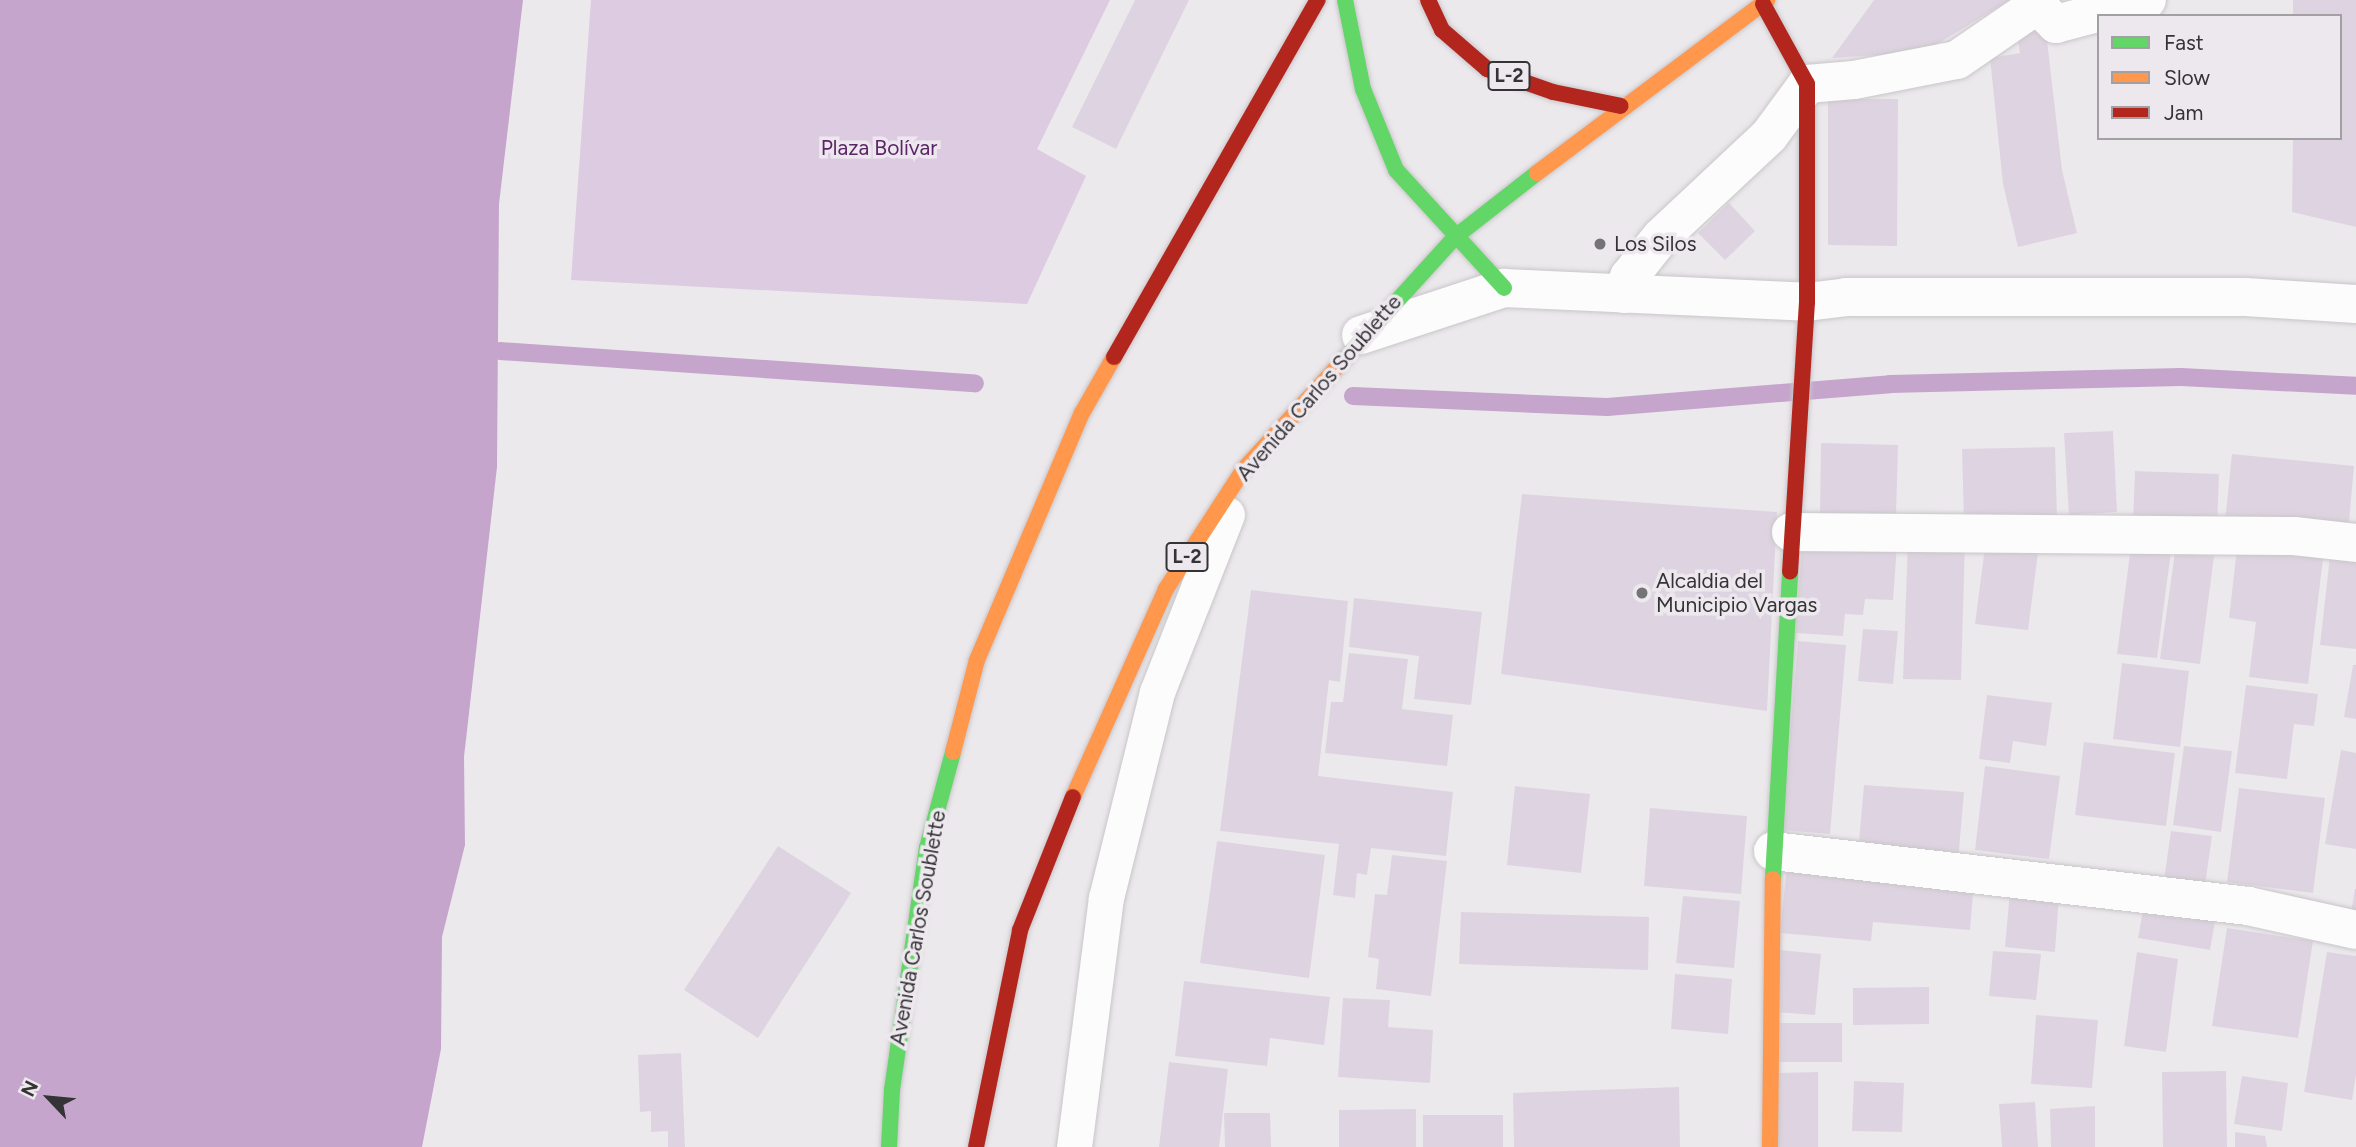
<!DOCTYPE html>
<html>
<head>
<meta charset="utf-8">
<style>
	body { margin:0 }
	#map { position:relative; width:2356px; height:1147px; overflow:hidden; background:#ece9ed; font-family:Figtree,sans-serif }
	div>[style] { position:absolute }
	[style*='--x'] { left:calc(var(--x)*1px); top:calc(var(--y)*1px); width:calc(var(--w)*1px); rotate:calc(var(--a)*1deg) }
	.green>* { inset:0; background:#ddcbe1 }
	.water>* { inset:0; background:#c6a5cd }
	.stream>* { height:18px; margin:-9px; padding:0 9px; transform-origin:9px; border-radius:9px; background:#c6a5cd }
	.building>* { inset:0; background:#ded4e1 }
	.roads { filter:drop-shadow(0 0 2px #c9c6c9) drop-shadow(0 0 2px #c9c6c9) }
	.lane>* { height:35px; margin:-17.5px; padding:0 17.5px; transform-origin:17.5px; border-radius:17.5px; background:#fcfcfc }
	.street>* { height:38px; margin:-19px; padding:0 19px; transform-origin:19px; border-radius:19px; background:#fcfcfc }
	.fast>* { height:16px; margin:-8px; padding:0 8px; transform-origin:8px; border-radius:8px; background:#63d668 }
	.slow>* { height:16px; margin:-8px; padding:0 8px; transform-origin:8px; border-radius:8px; background:#ff974d }
	.jam>* { height:16px; margin:-8px; padding:0 8px; transform-origin:8px; border-radius:8px; background:#b3261e }
	.dots>* { width:19px; height:19px; translate:-50% -50%; box-sizing:border-box; border:4px solid #ede8ee; border-radius:50% }
	span { translate:-50% -50%; white-space:nowrap; text-align:center; line-height:1.15; -webkit-text-stroke:7px #ede8ee; paint-order:stroke }
	.shield-label span { padding:2px 5px; background:#ede8ee; border:2px solid; border-radius:5px; -webkit-text-stroke-width:0 }
	.shield-label { font-size:19px; color:#343335; font-weight:700 }
	.park-label { font-size:21px; color:#5b2467 }
	.poi-label { font-size:21px; color:#343335 }
	.left { translate:0 -50%; text-align:left }
	.street-label { font-size:21px; color:#343335 }
	.legend { position:absolute; left:2097px; top:14px; width:245px; height:126px; box-sizing:border-box; background:#ede8ee; border:2px solid #a3a0a4; margin:0; padding:9px 12px; list-style:none; font-size:21px; color:#343335 }
	.legend li { display:flex; align-items:center; gap:14px; height:35px }
	.legend b { width:35px; border:2px solid #a3a0a4 }
	.north { position:absolute; left:14px; top:1063px; width:70px; height:70px; -webkit-text-stroke:5px #ede8ee; paint-order:stroke; rotate:296deg; font-size:19px; font-weight:700; line-height:28px; text-align:center; color:#343335 }
	.north::after { content:''; display:block; margin:auto; width:24px; height:32px; background:#343335; clip-path:polygon(50% 0,100% 100%,50% 72%,0 100%) }
</style>
</head>
<body>
<div id="map">
	<div class="green">
		<div style="clip-path:polygon(591px 0,1110px 0,1037px 149px,1086px 176px,1027px 304px,571px 280px)"></div>
	</div>
	<div class="water">
		<div style="clip-path:polygon(0 0,523px 0,499px 204px,497px 467px,464px 757px,465px 845px,442px 937px,441px 1049px,422px 1147px,0 1147px)"></div>
	</div>
	<div class="stream">
		<div style="--x:500;--y:351;--w:476;--a:3.9"></div>
		<div style="--x:1353;--y:396;--w:254;--a:2.5"></div>
		<div style="--x:1607;--y:407;--w:284;--a:-4.6"></div>
		<div style="--x:1890;--y:384;--w:291;--a:-1.4"></div>
		<div style="--x:2181;--y:377;--w:175;--a:2.9"></div>
	</div>
	<div class="building">
		<div style="clip-path:polygon(1135px 0,1189px 0,1116px 149px,1072px 127px)"></div>
		<div style="clip-path:polygon(1874px 0,2010px 0,1924px 52px,1832px 58px)"></div>
		<div style="clip-path:polygon(2293px 0,2356px 0,2356px 227px,2292px 212px,2293px 138px,2340px 138px,2340px 16px,2293px 16px)"></div>
		<div style="clip-path:polygon(2045px 23px,2062px 170px,2077px 233px,2018px 247px,2003px 184px,1990px 58px,2020px 53px,2016px 30px)"></div>
		<div style="clip-path:polygon(1828px 99px,1898px 99px,1897px 246px,1828px 245px)"></div>
		<div style="clip-path:polygon(1729px 203px,1755px 231px,1725px 260px,1698px 233px)"></div>
		<div style="clip-path:polygon(2113px 431px,2117px 512px,2069px 515px,2064px 433px)"></div>
		<div style="clip-path:polygon(1821px 443px,1898px 445px,1896px 515px,1820px 514px)"></div>
		<div style="clip-path:polygon(2055px 447px,2057px 517px,1964px 520px,1962px 449px)"></div>
		<div style="clip-path:polygon(2232px 454px,2354px 466px,2348px 533px,2225px 522px)"></div>
		<div style="clip-path:polygon(2135px 471px,2219px 474px,2217px 526px,2133px 523px)"></div>
		<div style="clip-path:polygon(1522px 494px,1777px 512px,1767px 711px,1501px 674px)"></div>
		<div style="clip-path:polygon(1803px 538px,1897px 545px,1893px 600px,1865px 599px,1863px 615px,1845px 614px,1843px 636px,1795px 633px)"></div>
		<div style="clip-path:polygon(1908px 539px,1965px 541px,1961px 680px,1903px 679px)"></div>
		<div style="clip-path:polygon(1986px 539px,2039px 545px,2028px 630px,1975px 624px)"></div>
		<div style="clip-path:polygon(2238px 540px,2324px 550px,2308px 684px,2249px 677px,2256px 622px,2229px 618px)"></div>
		<div style="clip-path:polygon(2131px 546px,2171px 551px,2157px 658px,2117px 654px)"></div>
		<div style="clip-path:polygon(2175px 552px,2214px 556px,2200px 664px,2160px 659px)"></div>
		<div style="clip-path:polygon(2330px 556px,2356px 558px,2356px 649px,2320px 645px)"></div>
		<div style="clip-path:polygon(1251px 590px,1348px 601px,1340px 682px,1329px 680px,1318px 776px,1453px 792px,1446px 856px,1371px 848px,1367px 875px,1357px 873px,1355px 898px,1333px 895px,1339px 844px,1220px 831px)"></div>
		<div style="clip-path:polygon(1354px 598px,1482px 612px,1471px 705px,1414px 699px,1419px 656px,1349px 647px)"></div>
		<div style="clip-path:polygon(1863px 629px,1898px 631px,1893px 684px,1858px 681px)"></div>
		<div style="clip-path:polygon(1798px 641px,1846px 645px,1830px 834px,1782px 830px)"></div>
		<div style="clip-path:polygon(1349px 653px,1408px 659px,1402px 709px,1453px 715px,1447px 766px,1325px 753px,1331px 702px,1343px 702px)"></div>
		<div style="clip-path:polygon(2122px 663px,2189px 671px,2180px 747px,2113px 739px)"></div>
		<div style="clip-path:polygon(2353px 665px,2356px 665px,2356px 719px,2344px 717px)"></div>
		<div style="clip-path:polygon(2246px 685px,2318px 694px,2314px 726px,2294px 724px,2287px 779px,2235px 773px)"></div>
		<div style="clip-path:polygon(1987px 695px,2052px 703px,2046px 746px,2013px 741px,2010px 763px,1979px 759px)"></div>
		<div style="clip-path:polygon(2084px 742px,2175px 753px,2166px 826px,2075px 815px)"></div>
		<div style="clip-path:polygon(2184px 746px,2232px 751px,2221px 832px,2173px 825px)"></div>
		<div style="clip-path:polygon(2341px 750px,2356px 753px,2356px 849px,2325px 844px)"></div>
		<div style="clip-path:polygon(1985px 766px,2060px 776px,2049px 859px,1975px 850px)"></div>
		<div style="clip-path:polygon(1864px 785px,1964px 792px,1958px 861px,1858px 853px)"></div>
		<div style="clip-path:polygon(1515px 786px,1590px 794px,1581px 873px,1507px 865px)"></div>
		<div style="clip-path:polygon(2239px 788px,2325px 798px,2313px 893px,2227px 882px)"></div>
		<div style="clip-path:polygon(1650px 808px,1747px 816px,1741px 894px,1644px 886px)"></div>
		<div style="clip-path:polygon(2171px 831px,2212px 836px,2205px 885px,2164px 880px)"></div>
		<div style="clip-path:polygon(1217px 841px,1325px 855px,1309px 978px,1200px 963px)"></div>
		<div style="clip-path:polygon(778px 846px,851px 893px,758px 1038px,684px 990px)"></div>
		<div style="clip-path:polygon(1392px 855px,1447px 861px,1431px 996px,1376px 989px,1379px 959px,1368px 957px,1375px 894px,1387px 895px)"></div>
		<div style="clip-path:polygon(1787px 865px,1974px 881px,1970px 930px,1873px 922px,1871px 941px,1780px 933px)"></div>
		<div style="clip-path:polygon(2355px 889px,2356px 889px,2356px 919px,2350px 918px)"></div>
		<div style="clip-path:polygon(2010px 891px,2059px 894px,2055px 952px,2005px 947px)"></div>
		<div style="clip-path:polygon(1683px 896px,1740px 901px,1734px 968px,1676px 963px)"></div>
		<div style="clip-path:polygon(2145px 899px,2217px 910px,2210px 950px,2138px 938px)"></div>
		<div style="clip-path:polygon(1461px 912px,1649px 917px,1648px 970px,1459px 964px)"></div>
		<div style="clip-path:polygon(2227px 928px,2313px 941px,2298px 1038px,2212px 1026px)"></div>
		<div style="clip-path:polygon(1780px 950px,1821px 954px,1815px 1015px,1774px 1012px)"></div>
		<div style="clip-path:polygon(1993px 951px,2041px 954px,2036px 1000px,1989px 996px)"></div>
		<div style="clip-path:polygon(2137px 952px,2178px 959px,2166px 1052px,2124px 1046px)"></div>
		<div style="clip-path:polygon(2327px 952px,2356px 956px,2356px 1075px,2352px 1100px,2304px 1092px)"></div>
		<div style="clip-path:polygon(1675px 974px,1732px 979px,1728px 1034px,1671px 1029px)"></div>
		<div style="clip-path:polygon(1184px 981px,1330px 997px,1324px 1045px,1270px 1038px,1267px 1066px,1175px 1056px)"></div>
		<div style="clip-path:polygon(1929px 987px,1929px 1024px,1853px 1025px,1853px 988px)"></div>
		<div style="clip-path:polygon(1343px 998px,1390px 1000px,1388px 1027px,1433px 1030px,1430px 1083px,1338px 1077px)"></div>
		<div style="clip-path:polygon(2036px 1015px,2098px 1020px,2092px 1088px,2031px 1084px)"></div>
		<div style="clip-path:polygon(1778px 1023px,1842px 1023px,1842px 1062px,1778px 1062px)"></div>
		<div style="clip-path:polygon(681px 1053px,685px 1147px,668px 1147px,668px 1131px,651px 1132px,651px 1111px,640px 1112px,638px 1055px)"></div>
		<div style="clip-path:polygon(1169px 1062px,1228px 1069px,1219px 1147px,1159px 1147px)"></div>
		<div style="clip-path:polygon(2226px 1071px,2227px 1147px,2163px 1147px,2162px 1072px)"></div>
		<div style="clip-path:polygon(1818px 1072px,1818px 1147px,1774px 1147px,1774px 1073px)"></div>
		<div style="clip-path:polygon(2242px 1076px,2288px 1083px,2282px 1131px,2234px 1124px)"></div>
		<div style="clip-path:polygon(1854px 1081px,1904px 1083px,1902px 1132px,1852px 1131px)"></div>
		<div style="clip-path:polygon(1679px 1087px,1680px 1147px,1514px 1147px,1513px 1093px)"></div>
		<div style="clip-path:polygon(2035px 1102px,2038px 1147px,2002px 1147px,1999px 1104px)"></div>
		<div style="clip-path:polygon(2095px 1106px,2095px 1147px,2051px 1147px,2050px 1109px)"></div>
		<div style="clip-path:polygon(1416px 1109px,1416px 1147px,1339px 1147px,1339px 1110px)"></div>
		<div style="clip-path:polygon(1224px 1113px,1270px 1113px,1271px 1147px,1225px 1147px)"></div>
		<div style="clip-path:polygon(1423px 1115px,1503px 1115px,1503px 1147px,1423px 1147px)"></div>
		<div style="clip-path:polygon(2235px 1132px,2265px 1136px,2267px 1147px,2235px 1147px)"></div>
	</div>
	<div class="roads">
		<div class="lane">
			<div style="--x:1074;--y:1147;--w:251;--a:-82.7"></div>
			<div style="--x:1106;--y:898;--w:212;--a:-76.1"></div>
			<div style="--x:1157;--y:692;--w:191;--a:-68.5"></div>
		</div>
		<div class="street">
			<div style="--x:1624;--y:294;--w:18;--a:-74"></div>
			<div style="--x:1629;--y:277;--w:51;--a:-51.3"></div>
			<div style="--x:1661;--y:237;--w:148;--a:-43.1"></div>
			<div style="--x:1769;--y:136;--w:64;--a:-53.8"></div>
			<div style="--x:1807;--y:84;--w:47;--a:-4.9"></div>
			<div style="--x:1854;--y:80;--w:105;--a:-11"></div>
			<div style="--x:1957;--y:60;--w:97;--a:-34.5"></div>
			<div style="--x:2037;--y:5;--w:27;--a:45"></div>
			<div style="--x:2056;--y:24;--w:94;--a:-14.8"></div>
			<div style="--x:1361;--y:335;--w:151;--a:-18.2"></div>
			<div style="--x:1504;--y:288;--w:303;--a:2.6"></div>
			<div style="--x:1807;--y:302;--w:39;--a:-7"></div>
			<div style="--x:1846;--y:297;--w:399;--a:0"></div>
			<div style="--x:2245;--y:297;--w:111;--a:3.6"></div>
			<div style="--x:1791;--y:532;--w:503;--a:0.46"></div>
			<div style="--x:2294;--y:536;--w:62;--a:6.4"></div>
			<div style="--x:1773;--y:851;--w:478;--a:6.6"></div>
			<div style="--x:2248;--y:906;--w:111;--a:12.5"></div>
		</div>
		<div class="fast">
			<div style="--x:1345;--y:0;--w:91;--a:78.6"></div>
			<div style="--x:1363;--y:89;--w:87;--a:67.8"></div>
			<div style="--x:1396;--y:170;--w:160;--a:47.5"></div>
			<div style="--x:1339;--y:365;--w:173;--a:-47.8"></div>
			<div style="--x:1455;--y:237;--w:104;--a:-38"></div>
			<div style="--x:1773;--y:879;--w:308;--a:-86.8"></div>
			<div style="--x:889;--y:1147;--w:57;--a:-87"></div>
			<div style="--x:892;--y:1090;--w:245;--a:-81.8"></div>
			<div style="--x:927;--y:848;--w:99;--a:-74.8"></div>
		</div>
		<div class="slow">
			<div style="--x:1537;--y:173;--w:288;--a:-36.9"></div>
			<div style="--x:953;--y:752;--w:95;--a:-75.4"></div>
			<div style="--x:977;--y:660;--w:268;--a:-67"></div>
			<div style="--x:1082;--y:413;--w:64;--a:-60.3"></div>
			<div style="--x:1073;--y:797;--w:228;--a:-65.9"></div>
			<div style="--x:1166;--y:589;--w:143;--a:-57"></div>
			<div style="--x:1244;--y:469;--w:141;--a:-47.6"></div>
			<div style="--x:1770;--y:1147;--w:268;--a:-89.4"></div>
		</div>
		<div class="jam">
			<div style="--x:1428;--y:0;--w:33;--a:65"></div>
			<div style="--x:1442;--y:30;--w:60;--a:40.9"></div>
			<div style="--x:1487;--y:69;--w:70;--a:19.2"></div>
			<div style="--x:1553;--y:92;--w:69;--a:11.6"></div>
			<div style="--x:1763;--y:4;--w:91;--a:61.2"></div>
			<div style="--x:1807;--y:84;--w:218;--a:90"></div>
			<div style="--x:1807;--y:302;--w:270;--a:93.6"></div>
			<div style="--x:1114;--y:357;--w:411;--a:-60.3"></div>
			<div style="--x:976;--y:1147;--w:221;--a:-78.5"></div>
			<div style="--x:1020;--y:930;--w:143;--a:-68.3"></div>
		</div>
	</div>
	<div class="dots">
		<div style="left:1600px;top:244px;background:#747375"></div>
		<div style="left:1642px;top:593px;background:#747375"></div>
	</div>
	<div class="shield-label">
		<span style="left:1509px;top:76px">L-2</span>
		<span style="left:1187px;top:557px">L-2</span>
	</div>
	<div class="park-label">
		<span style="left:879px;top:148px">Plaza Bolívar</span>
	</div>
	<div class="poi-label">
		<span class="left" style="left:1614px;top:244px">Los Silos</span>
		<span class="left" style="left:1656px;top:593px">Alcaldia del<br>Municipio Vargas</span>
	</div>
	<div class="street-label">
		<span style="left:1319px;top:388px;rotate:-49deg">Avenida Carlos Soublette</span>
		<span style="left:918px;top:928px;rotate:-80deg">Avenida Carlos Soublette</span>
	</div>
	<ul class="legend">
	<li><b style="height:9px;background:#63d668"></b>Fast</li>
	<li><b style="height:9px;background:#ff974d"></b>Slow</li>
	<li><b style="height:9px;background:#b3261e"></b>Jam</li>
	</ul>
	<div class="north">N</div>
</div>
</body>
</html>
